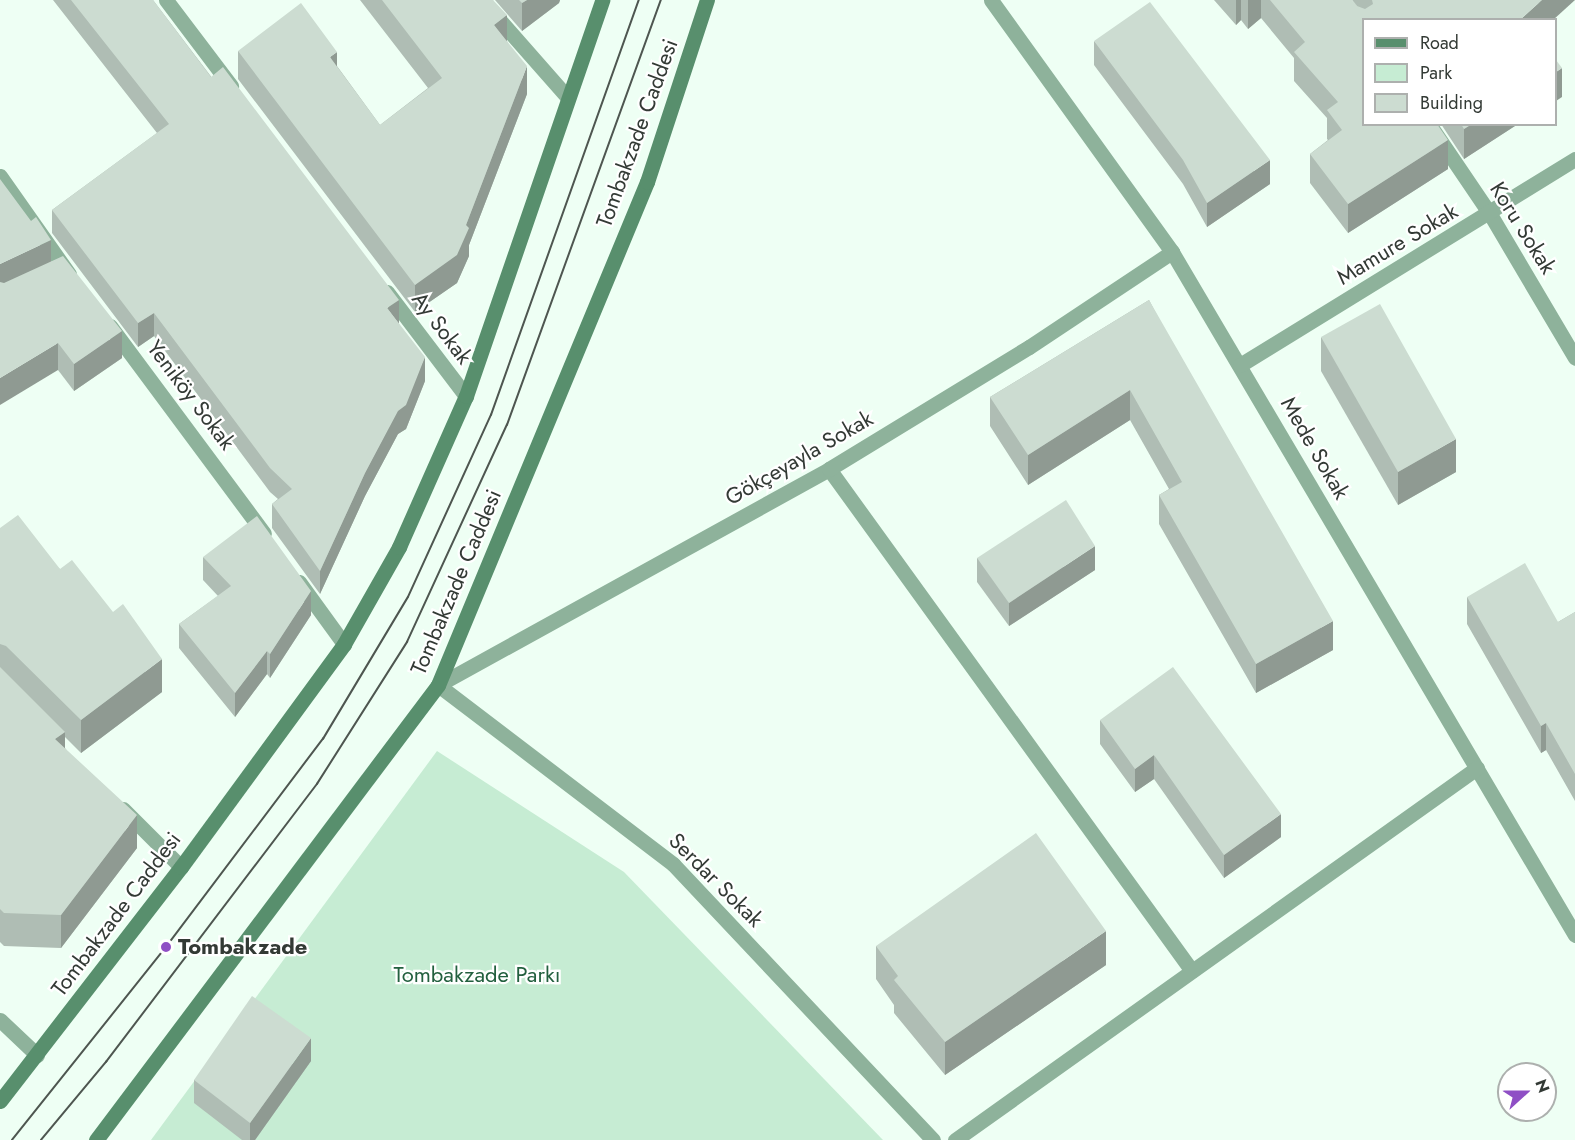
<!DOCTYPE html>
<html>
<head>
<meta charset="utf-8">
<style>
	body { margin:0 }
	#map { position:relative; width:1575px; height:1140px; overflow:hidden; background:#eefff4; font-family:Jost,sans-serif }
	div>[style] { position:absolute }
	[style*='--x'] { left:calc(var(--x)*1px); top:calc(var(--y)*1px); width:calc(var(--w)*1px); rotate:calc(var(--a)*1deg) }
	.green>* { inset:0; background:#c6ecd3 }
	.street>* { height:15px; margin:-7.5px; padding:0 7.5px; transform-origin:7.5px; border-radius:7.5px; background:#8eb29b }
	.secondary>* { height:15px; margin:-7.5px; padding:0 7.5px; transform-origin:7.5px; border-radius:7.5px; background:#588f6d }
	.tram>* { height:1.5px; margin:-0.75px; padding:0 0.75px; transform-origin:0.75px; border-radius:0.75px; background:#4e5650 }
	.wall>* { inset:0; background:#afbdb4 }
	.shaded-wall>* { inset:0; background:#8f9a92 }
	.building>* { inset:0; background:#ccdcd1 }
	.dots>* { width:16px; height:16px; translate:-50% -50%; box-sizing:border-box; border:3px solid #fff; border-radius:50% }
	span { translate:-50% -50%; white-space:nowrap; text-align:center; line-height:1.15; -webkit-text-stroke:4.5px #fff; paint-order:stroke }
	.street-label { font-size:22px; color:#333a35 }
	.poi-label { font-size:22px; color:#333a35; font-weight:700 }
	.left { translate:0 -50%; text-align:left }
	.park-label { font-size:22px; color:#23603f }
	.legend { position:absolute; left:1362px; top:18px; width:195px; height:108px; box-sizing:border-box; background:#fff; border:2px solid #adb0ae; margin:0; padding:8px 10px; list-style:none; font-size:18px; color:#333a35 }
	.legend li { display:flex; align-items:center; gap:12px; height:30px }
	.legend b { width:30px; border:2px solid #adb0ae }
	.north { position:absolute; left:1497px; top:1062px; width:60px; height:60px; box-sizing:border-box; background:#fff; border:2px solid #adb0ae; border-radius:50%; rotate:69deg; font-size:16px; font-weight:700; line-height:24px; text-align:center; color:#333a35 }
	.north::after { content:''; display:block; margin:auto; width:21px; height:27px; background:#8f4fc5; clip-path:polygon(50% 0,100% 100%,50% 72%,0 100%) }
</style>
</head>
<body>
<div id="map">
	<div class="green">
		<div style="clip-path:polygon(437px 751px,624px 872px,883px 1140px,151px 1140px)"></div>
	</div>
	<div class="street">
		<div style="--x:166;--y:0;--w:108;--a:52.9"></div>
		<div style="--x:482;--y:0;--w:130;--a:48.7"></div>
		<div style="--x:991;--y:0;--w:310;--a:54.3"></div>
		<div style="--x:1172;--y:252;--w:793;--a:59.46"></div>
		<div style="--x:1429;--y:124;--w:109;--a:55.9"></div>
		<div style="--x:1490;--y:214;--w:167;--a:59.4"></div>
		<div style="--x:0;--y:176;--w:120;--a:54.9"></div>
		<div style="--x:387;--y:292;--w:131;--a:52.8"></div>
		<div style="--x:110;--y:326;--w:258;--a:53.4"></div>
		<div style="--x:1240;--y:365;--w:393;--a:-31.6"></div>
		<div style="--x:829;--y:469;--w:619;--a:54.13"></div>
		<div style="--x:299;--y:582;--w:77;--a:54"></div>
		<div style="--x:123;--y:809;--w:82;--a:45"></div>
		<div style="--x:0;--y:1020;--w:51;--a:43.4"></div>
		<div style="--x:933;--y:1140;--w:379;--a:-133.3"></div>
		<div style="--x:673;--y:864;--w:295;--a:-142.7"></div>
		<div style="--x:438;--y:685;--w:447;--a:-28.9"></div>
		<div style="--x:829;--y:469;--w:234;--a:-31.4"></div>
		<div style="--x:1029;--y:347;--w:172;--a:-33.6"></div>
		<div style="--x:955;--y:1140;--w:641;--a:-35.48"></div>
	</div>
	<div class="secondary">
		<div style="--x:0;--y:1101;--w:296;--a:-52.3"></div>
		<div style="--x:181;--y:867;--w:276;--a:-53.8"></div>
		<div style="--x:344;--y:644;--w:112;--a:-60.4"></div>
		<div style="--x:399;--y:547;--w:165;--a:-66.1"></div>
		<div style="--x:466;--y:396;--w:419;--a:-71"></div>
		<div style="--x:96;--y:1140;--w:569;--a:-53.07"></div>
		<div style="--x:438;--y:685;--w:545;--a:-67.44"></div>
		<div style="--x:647;--y:182;--w:192;--a:-71.8"></div>
	</div>
	<div class="tram">
		<div style="--x:12;--y:1140;--w:247;--a:-51.4"></div>
		<div style="--x:166;--y:947;--w:261;--a:-53"></div>
		<div style="--x:323;--y:739;--w:165;--a:-59.1"></div>
		<div style="--x:408;--y:597;--w:200;--a:-65.5"></div>
		<div style="--x:491;--y:415;--w:441;--a:-70.4"></div>
		<div style="--x:41;--y:1140;--w:102;--a:-50.2"></div>
		<div style="--x:106;--y:1062;--w:349;--a:-52.8"></div>
		<div style="--x:317;--y:784;--w:168;--a:-57.6"></div>
		<div style="--x:407;--y:642;--w:239;--a:-65.3"></div>
		<div style="--x:507;--y:425;--w:452;--a:-70.1"></div>
	</div>
	<div class="wall">
		<div style="clip-path:polygon(53px 0,153px 0,399px 324px,425px 381px,406px 429px,398px 434px,365px 496px,320px 594px,272px 528px,272px 504px,278px 499px,270px 492px,154px 336px,138px 347px,52px 233px,52px 210px,157px 133px)"></div>
		<div style="clip-path:polygon(360px 0,493px 0,507px 41px,527px 94px,469px 245px,469px 256px,457px 283px,415px 312px,238px 79px,238px 51px,337px 66px,380px 125px,428px 88px)"></div>
		<div style="clip-path:polygon(495px 0,560px 0,559px 3px,522px 31px)"></div>
		<div style="clip-path:polygon(1214px 0,1351px 0,1358px 7px,1352px 0,1575px 0,1364px 20px,1448px 169px,1348px 233px,1310px 183px,1310px 154px,1328px 140px,1327px 139px,1327px 118px,1294px 81px,1294px 58px,1261px 18px,1248px 29px,1241px 20px,1236px 25px)"></div>
		<div style="clip-path:polygon(1094px 41px,1270px 184px,1207px 227px,1183px 184px,1094px 65px)"></div>
		<div style="clip-path:polygon(1441px 124px,1518px 124px,1464px 159px)"></div>
		<div style="clip-path:polygon(51px 261px,122px 358px,74px 391px,58px 370px)"></div>
		<div style="clip-path:polygon(1149px 300px,1333px 650px,1256px 693px,1159px 524px,1159px 495px,1169px 489px,1130px 420px,1028px 485px,990px 426px,990px 397px)"></div>
		<div style="clip-path:polygon(1321px 337px,1456px 472px,1398px 505px,1321px 371px)"></div>
		<div style="clip-path:polygon(0 528px,60px 569px,162px 692px,81px 753px,65px 737px,65px 748px,137px 848px,61px 948px,4px 946px,0 942px)"></div>
		<div style="clip-path:polygon(203px 557px,311px 615px,270px 678px,267px 674px,235px 717px,179px 648px,179px 624px,218px 596px,203px 580px)"></div>
		<div style="clip-path:polygon(977px 558px,1095px 570px,1009px 626px,977px 582px)"></div>
		<div style="clip-path:polygon(1467px 597px,1558px 622px,1575px 612px,1575px 801px,1546px 750px,1541px 753px,1467px 624px)"></div>
		<div style="clip-path:polygon(1100px 720px,1281px 837px,1224px 878px,1154px 779px,1135px 792px,1100px 744px)"></div>
		<div style="clip-path:polygon(876px 946px,1106px 965px,945px 1075px,894px 1013px,894px 1005px,876px 979px)"></div>
		<div style="clip-path:polygon(311px 1061px,255px 1140px,242px 1140px,194px 1103px,194px 1080px)"></div>
	</div>
	<div class="shaded-wall">
		<div style="clip-path:polygon(527px 0,560px 0,559px 3px,522px 31px,522px 3px)"></div>
		<div style="clip-path:polygon(1236px 0,1241px 0,1241px 20px,1236px 25px)"></div>
		<div style="clip-path:polygon(1248px 0,1261px 0,1261px 18px,1248px 29px)"></div>
		<div style="clip-path:polygon(1542px 0,1575px 0,1553px 20px,1522px 20px,1522px 18px)"></div>
		<div style="clip-path:polygon(507px 15px,507px 43px,494px 25px)"></div>
		<div style="clip-path:polygon(337px 52px,337px 79px,330px 57px)"></div>
		<div style="clip-path:polygon(527px 66px,527px 94px,469px 245px,469px 256px,457px 283px,415px 312px,415px 285px,466px 225px)"></div>
		<div style="clip-path:polygon(1562px 68px,1562px 97px,1556px 101px,1556px 72px)"></div>
		<div style="clip-path:polygon(1472px 124px,1518px 124px,1464px 159px,1464px 129px)"></div>
		<div style="clip-path:polygon(1448px 140px,1448px 169px,1348px 233px,1348px 204px)"></div>
		<div style="clip-path:polygon(1270px 160px,1270px 184px,1207px 227px,1207px 203px)"></div>
		<div style="clip-path:polygon(51px 240px,51px 267px,0 291px,0 264px)"></div>
		<div style="clip-path:polygon(399px 300px,399px 324px,387px 308px)"></div>
		<div style="clip-path:polygon(154px 313px,154px 336px,138px 347px,138px 323px)"></div>
		<div style="clip-path:polygon(122px 331px,122px 358px,74px 391px,74px 364px)"></div>
		<div style="clip-path:polygon(58px 343px,58px 370px,0 405px,0 378px)"></div>
		<div style="clip-path:polygon(425px 357px,425px 381px,406px 429px,398px 434px,365px 496px,320px 594px,320px 571px,365px 473px)"></div>
		<div style="clip-path:polygon(1130px 390px,1130px 420px,1028px 485px,1028px 455px)"></div>
		<div style="clip-path:polygon(1456px 439px,1456px 472px,1398px 505px,1398px 472px)"></div>
		<div style="clip-path:polygon(1095px 546px,1095px 570px,1009px 626px,1009px 603px)"></div>
		<div style="clip-path:polygon(311px 591px,311px 615px,270px 678px,270px 654px)"></div>
		<div style="clip-path:polygon(1333px 621px,1333px 650px,1256px 693px,1256px 664px)"></div>
		<div style="clip-path:polygon(267px 651px,267px 674px,235px 717px,235px 693px)"></div>
		<div style="clip-path:polygon(162px 659px,162px 692px,81px 753px,81px 720px)"></div>
		<div style="clip-path:polygon(1546px 723px,1546px 750px,1541px 753px,1541px 726px)"></div>
		<div style="clip-path:polygon(65px 732px,65px 765px,55px 739px)"></div>
		<div style="clip-path:polygon(1154px 755px,1154px 779px,1135px 792px,1135px 769px)"></div>
		<div style="clip-path:polygon(1281px 814px,1281px 837px,1224px 878px,1224px 855px)"></div>
		<div style="clip-path:polygon(137px 815px,137px 848px,61px 948px,61px 915px)"></div>
		<div style="clip-path:polygon(1106px 931px,1106px 965px,945px 1075px,945px 1042px)"></div>
		<div style="clip-path:polygon(311px 1038px,311px 1061px,255px 1140px,250px 1140px,250px 1123px)"></div>
	</div>
	<div class="building">
		<div style="clip-path:polygon(71px 0,153px 0,211px 77px,223px 67px,399px 300px,387px 308px,425px 357px,406px 405px,398px 411px,365px 473px,320px 571px,272px 504px,292px 489px,270px 468px,154px 313px,138px 323px,52px 210px,169px 124px)"></div>
		<div style="clip-path:polygon(382px 0,493px 0,507px 15px,494px 25px,527px 66px,466px 225px,469px 228px,457px 255px,415px 285px,238px 51px,301px 3px,337px 52px,330px 57px,380px 125px,442px 78px)"></div>
		<div style="clip-path:polygon(519px 0,527px 0,522px 3px)"></div>
		<div style="clip-path:polygon(1270px 0,1351px 0,1357px 6px,1365px 9px,1373px 4px,1372px 0,1542px 0,1522px 18px,1523px 20px,1364px 20px,1364px 124px,1437px 124px,1448px 140px,1348px 204px,1310px 154px,1342px 130px,1327px 110px,1338px 102px,1294px 52px,1305px 42px)"></div>
		<div style="clip-path:polygon(1150px 2px,1270px 160px,1207px 203px,1183px 160px,1094px 41px)"></div>
		<div style="clip-path:polygon(1556px 60px,1562px 68px,1556px 72px)"></div>
		<div style="clip-path:polygon(1461px 124px,1472px 124px,1464px 129px)"></div>
		<div style="clip-path:polygon(0 179px,31px 221px,36px 217px,51px 240px,0 264px)"></div>
		<div style="clip-path:polygon(63px 256px,122px 331px,74px 364px,58px 343px,0 378px,0 282px,4px 283px)"></div>
		<div style="clip-path:polygon(1149px 300px,1333px 621px,1256px 664px,1159px 495px,1182px 482px,1130px 390px,1028px 455px,990px 397px)"></div>
		<div style="clip-path:polygon(1380px 304px,1456px 439px,1398px 472px,1321px 337px)"></div>
		<div style="clip-path:polygon(1066px 500px,1095px 546px,1009px 603px,977px 558px)"></div>
		<div style="clip-path:polygon(18px 515px,60px 569px,72px 560px,113px 612px,123px 604px,162px 659px,81px 720px,6px 646px,0 644px,0 528px)"></div>
		<div style="clip-path:polygon(257px 516px,311px 591px,270px 654px,267px 651px,235px 693px,179px 624px,231px 586px,203px 557px)"></div>
		<div style="clip-path:polygon(1525px 563px,1558px 622px,1575px 612px,1575px 774px,1546px 723px,1541px 726px,1467px 597px)"></div>
		<div style="clip-path:polygon(0 667px,65px 732px,55px 739px,137px 815px,61px 915px,4px 913px,0 909px)"></div>
		<div style="clip-path:polygon(1173px 667px,1281px 814px,1224px 855px,1154px 755px,1135px 769px,1100px 720px)"></div>
		<div style="clip-path:polygon(1036px 833px,1106px 931px,945px 1042px,894px 980px,898px 976px,876px 946px)"></div>
		<div style="clip-path:polygon(252px 996px,311px 1038px,250px 1123px,194px 1080px)"></div>
	</div>
	<div class="dots">
		<div style="left:166px;top:947px;background:#8f4fc5"></div>
	</div>
	<div class="street-label">
		<span style="left:637px;top:133px;rotate:-70deg">Tombakzade Caddesi</span>
		<span style="left:1523px;top:228px;rotate:58deg">Koru Sokak</span>
		<span style="left:1397px;top:244px;rotate:-31deg">Mamure Sokak</span>
		<span style="left:442px;top:328px;rotate:53deg">Ay Sokak</span>
		<span style="left:191px;top:395px;rotate:53deg">Yeniköy Sokak</span>
		<span style="left:1315px;top:448px;rotate:60deg">Mede Sokak</span>
		<span style="left:799px;top:458px;rotate:-30deg">Gökçeyayla Sokak</span>
		<span style="left:456px;top:582px;rotate:-67deg">Tombakzade Caddesi</span>
		<span style="left:716px;top:880px;rotate:45deg">Serdar Sokak</span>
		<span style="left:116px;top:914px;rotate:-53deg">Tombakzade Caddesi</span>
	</div>
	<div class="poi-label">
		<span class="left" style="left:178px;top:947px">Tombakzade</span>
	</div>
	<div class="park-label">
		<span style="left:477px;top:975px">Tombakzade Parkı</span>
	</div>
	<ul class="legend">
	<li><b style="height:8px;background:#588f6d"></b>Road</li>
	<li><b style="height:16px;background:#c6ecd3"></b>Park</li>
	<li><b style="height:16px;background:#ccdcd1"></b>Building</li>
	</ul>
	<div class="north">N</div>
</div>
</body>
</html>
